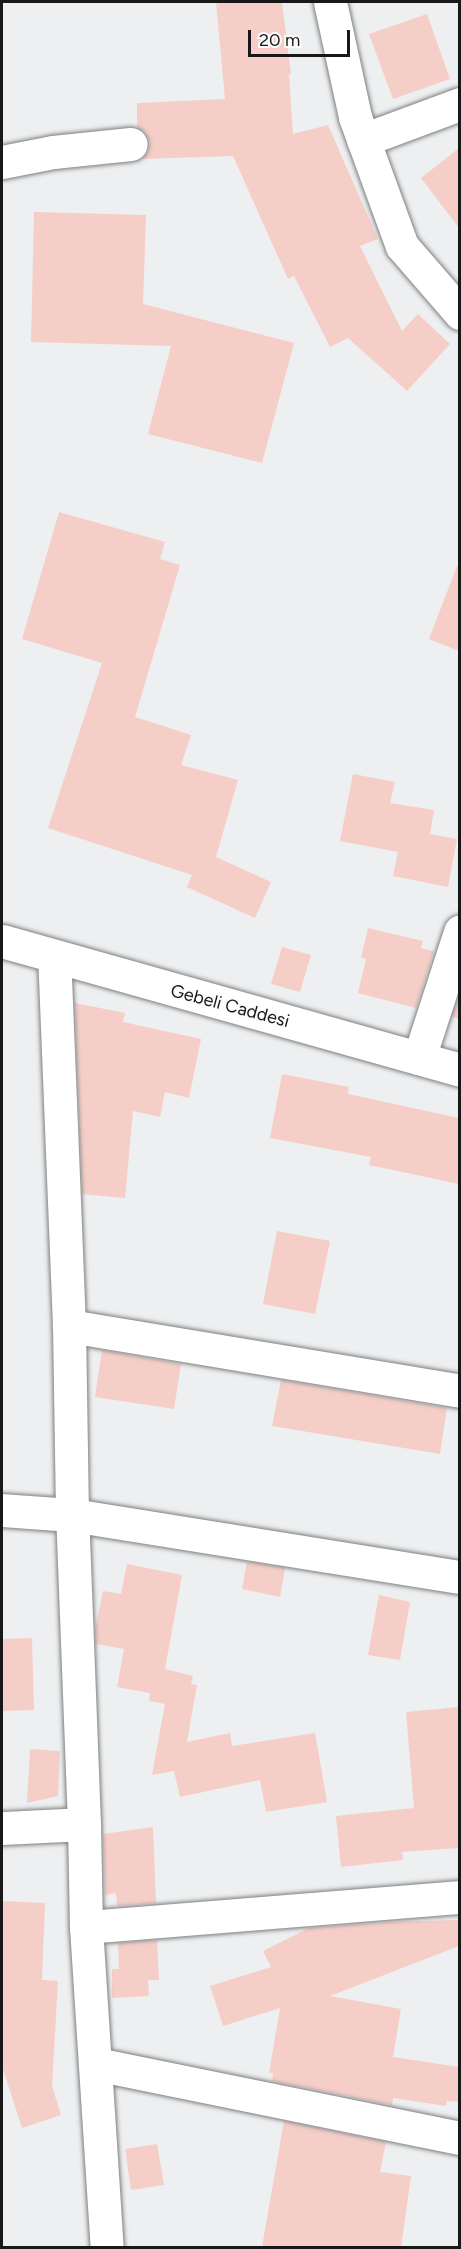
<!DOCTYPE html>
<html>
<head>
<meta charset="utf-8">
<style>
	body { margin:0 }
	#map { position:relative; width:461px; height:2249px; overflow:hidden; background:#eeeff0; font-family:Figtree,sans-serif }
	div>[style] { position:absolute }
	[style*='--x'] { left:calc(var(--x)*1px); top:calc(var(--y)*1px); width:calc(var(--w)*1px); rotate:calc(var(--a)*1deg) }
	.building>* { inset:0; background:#f6cec8 }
	.roads { filter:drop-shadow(0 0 2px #7f8081) drop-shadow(0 0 2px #7f8081) }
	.street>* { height:33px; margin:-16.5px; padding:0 16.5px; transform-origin:16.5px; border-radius:16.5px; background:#fff }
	span { translate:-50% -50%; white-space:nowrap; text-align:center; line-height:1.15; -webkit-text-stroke:4.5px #fbfcfd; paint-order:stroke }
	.street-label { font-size:18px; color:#181818 }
	.frame { position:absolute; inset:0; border:3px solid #181818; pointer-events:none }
	.scale { position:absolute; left:248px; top:30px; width:102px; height:27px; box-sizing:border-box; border:3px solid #181818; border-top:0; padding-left:8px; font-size:18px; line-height:21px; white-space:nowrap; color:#181818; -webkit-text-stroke:4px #fbfcfd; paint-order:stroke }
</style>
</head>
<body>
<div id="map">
	<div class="building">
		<div style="clip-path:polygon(216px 2px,282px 2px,291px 74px,289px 74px,293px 134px,328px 125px,378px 239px,360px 246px,402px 331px,418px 314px,450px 344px,407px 391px,348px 338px,330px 347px,294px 276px,288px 279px,233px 156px,142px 159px,148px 152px,150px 143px,146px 133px,137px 127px,137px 103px,225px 99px)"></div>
		<div style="clip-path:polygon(427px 14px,450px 79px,393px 99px,369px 34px)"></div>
		<div style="clip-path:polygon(459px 148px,459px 228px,421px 178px)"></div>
		<div style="clip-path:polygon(34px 212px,146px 215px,143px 304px,294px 343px,262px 463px,148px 434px,171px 346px,31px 342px)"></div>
		<div style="clip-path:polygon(59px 512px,165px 542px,160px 559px,180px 565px,135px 717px,191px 735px,181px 765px,238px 780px,216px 857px,271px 882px,255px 918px,187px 887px,192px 875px,48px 828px,102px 663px,22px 639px)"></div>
		<div style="clip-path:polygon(457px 566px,459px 566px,459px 651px,429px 639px)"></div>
		<div style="clip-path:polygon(353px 774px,395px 782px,390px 803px,434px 810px,430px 834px,457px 839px,448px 887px,393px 876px,398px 852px,340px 841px)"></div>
		<div style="clip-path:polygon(368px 928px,423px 941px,421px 948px,434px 951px,416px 1008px,358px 993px,366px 959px,361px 958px)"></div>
		<div style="clip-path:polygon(282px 947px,311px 955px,300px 992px,271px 984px)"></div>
		<div style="clip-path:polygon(459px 994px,459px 1019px,452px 1017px)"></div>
		<div style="clip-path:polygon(75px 1003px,125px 1013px,123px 1022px,201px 1039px,189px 1098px,165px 1092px,160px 1117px,133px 1111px,125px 1198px,82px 1194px)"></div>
		<div style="clip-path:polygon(282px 1074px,349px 1087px,348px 1094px,459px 1118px,459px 1184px,369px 1165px,371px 1157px,270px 1138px)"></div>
		<div style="clip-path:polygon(277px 1231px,330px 1241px,315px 1314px,263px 1304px)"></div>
		<div style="clip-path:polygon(102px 1350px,181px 1364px,174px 1409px,95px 1397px)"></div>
		<div style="clip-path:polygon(281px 1380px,447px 1408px,440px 1454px,272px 1426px)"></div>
		<div style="clip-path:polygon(247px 1562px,285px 1568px,280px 1597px,242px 1589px)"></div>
		<div style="clip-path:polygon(127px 1564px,182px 1575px,165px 1669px,193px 1676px,191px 1684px,197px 1685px,187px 1742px,230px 1733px,232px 1746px,315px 1733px,327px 1802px,266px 1812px,260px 1780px,180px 1797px,174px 1771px,152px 1775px,165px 1704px,149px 1701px,150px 1693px,117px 1687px,124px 1649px,96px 1644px,95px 1630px,103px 1591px,121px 1594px)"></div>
		<div style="clip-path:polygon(379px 1595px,410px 1602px,400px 1660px,368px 1655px)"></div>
		<div style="clip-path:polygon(32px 1638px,34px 1710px,2px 1711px,2px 1639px)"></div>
		<div style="clip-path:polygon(459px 1707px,459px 1848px,402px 1852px,403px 1860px,341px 1867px,336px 1816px,414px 1808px,406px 1712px)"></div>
		<div style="clip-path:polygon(30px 1749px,60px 1751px,58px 1796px,27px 1803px)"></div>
		<div style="clip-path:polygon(153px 1827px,156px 1903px,117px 1906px,116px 1893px,105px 1895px,103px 1834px)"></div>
		<div style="clip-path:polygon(2px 1901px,45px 1903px,42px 1980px,58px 1981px,52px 2086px,61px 2115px,22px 2128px,2px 2066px)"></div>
		<div style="clip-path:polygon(459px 1920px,459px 1946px,330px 1996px,401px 2009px,393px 2057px,459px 2067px,459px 2102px,447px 2101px,446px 2106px,393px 2098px,392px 2105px,272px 2081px,273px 2073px,269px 2073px,280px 2008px,223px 2026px,210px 1986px,271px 1967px,263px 1951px,309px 1928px,387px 1922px)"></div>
		<div style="clip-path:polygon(157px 1940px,159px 1980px,148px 1980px,149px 1996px,112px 1998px,112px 1969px,119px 1969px,118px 1943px)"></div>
		<div style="clip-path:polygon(284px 2121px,386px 2142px,380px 2172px,411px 2176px,401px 2247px,262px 2247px)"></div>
		<div style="clip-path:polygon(157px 2144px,164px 2185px,131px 2190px,125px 2149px)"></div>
	</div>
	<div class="roads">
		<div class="street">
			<div style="--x:330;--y:2;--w:118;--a:77.7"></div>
			<div style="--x:355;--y:117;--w:137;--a:70"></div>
			<div style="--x:402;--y:246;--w:89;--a:49.1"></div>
			<div style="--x:363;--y:140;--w:103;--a:-20.4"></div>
			<div style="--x:2;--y:162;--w:52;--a:-11.1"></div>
			<div style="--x:53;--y:152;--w:78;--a:-5.9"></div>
			<div style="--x:2;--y:941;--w:476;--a:15.7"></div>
			<div style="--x:419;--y:1058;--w:133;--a:-72"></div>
			<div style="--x:69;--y:1326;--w:396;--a:9.4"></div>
			<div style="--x:2;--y:1510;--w:70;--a:4.1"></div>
			<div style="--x:72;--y:1515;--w:189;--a:-90.9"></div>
			<div style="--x:69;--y:1326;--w:369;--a:-92.3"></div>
			<div style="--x:84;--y:1824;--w:103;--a:88.9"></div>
			<div style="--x:86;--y:1927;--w:322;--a:86.3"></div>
			<div style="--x:2;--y:1828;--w:82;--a:-2.8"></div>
			<div style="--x:84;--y:1824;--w:309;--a:-92.2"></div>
			<div style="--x:72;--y:1515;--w:393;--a:9.1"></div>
			<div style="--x:86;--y:1927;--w:375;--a:-4.6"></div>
			<div style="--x:96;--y:2064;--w:371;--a:11.5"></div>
		</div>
	</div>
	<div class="street-label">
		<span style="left:230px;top:1006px;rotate:15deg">Gebeli Caddesi</span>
	</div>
	<div class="frame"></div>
	<div class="scale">20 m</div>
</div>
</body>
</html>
